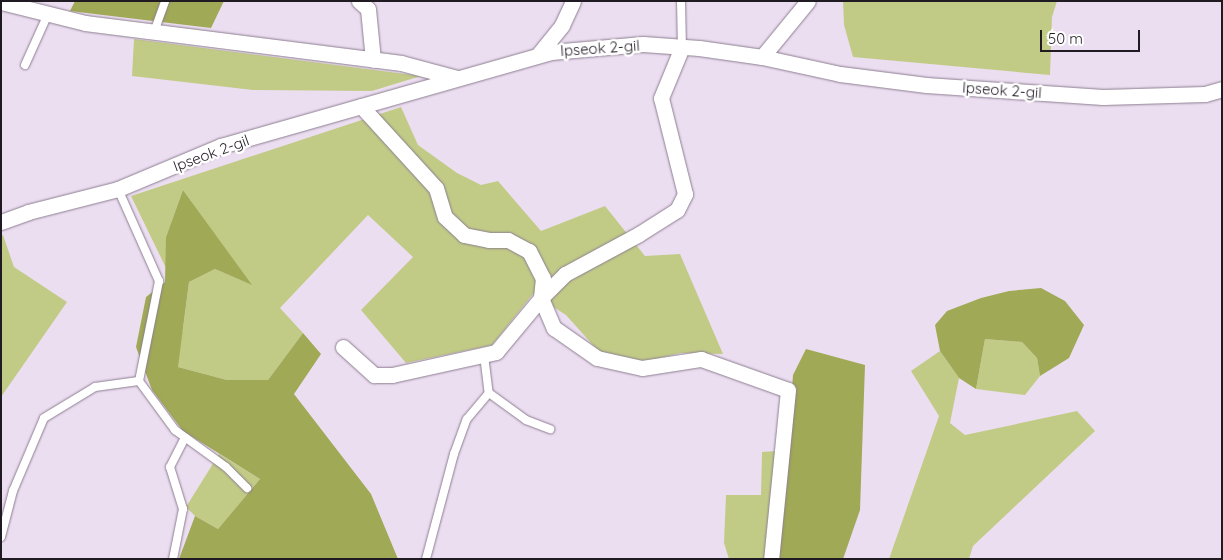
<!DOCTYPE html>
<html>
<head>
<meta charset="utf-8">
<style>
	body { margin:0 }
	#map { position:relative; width:1223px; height:560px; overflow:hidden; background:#ecdef1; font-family:Quicksand,sans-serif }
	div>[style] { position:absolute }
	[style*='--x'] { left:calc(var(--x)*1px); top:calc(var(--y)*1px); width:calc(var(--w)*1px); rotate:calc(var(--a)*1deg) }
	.green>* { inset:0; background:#c2cb86 }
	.forest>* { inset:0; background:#a0a955 }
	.roads { filter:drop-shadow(0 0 1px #8c7f90) drop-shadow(0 0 1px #8c7f90) }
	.lane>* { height:8px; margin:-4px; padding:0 4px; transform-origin:4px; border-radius:4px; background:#fff }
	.street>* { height:15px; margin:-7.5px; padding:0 7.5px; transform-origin:7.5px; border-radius:7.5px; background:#fff }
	span { translate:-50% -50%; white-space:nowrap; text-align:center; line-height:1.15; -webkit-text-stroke:5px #fff; paint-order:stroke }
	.street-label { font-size:15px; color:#201b22 }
	.frame { position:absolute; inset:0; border:2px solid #201b22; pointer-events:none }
	.scale { position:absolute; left:1040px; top:30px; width:100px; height:22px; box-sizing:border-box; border:2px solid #201b22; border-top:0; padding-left:6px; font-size:15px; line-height:18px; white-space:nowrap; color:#201b22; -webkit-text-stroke:4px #fff; paint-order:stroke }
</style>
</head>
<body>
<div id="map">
	<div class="green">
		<div style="clip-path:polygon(843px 1px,1057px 1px,1052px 17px,1050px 75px,853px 57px,844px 25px)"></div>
		<div style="clip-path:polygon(134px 39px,421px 76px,372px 91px,253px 90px,132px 76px)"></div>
		<div style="clip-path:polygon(401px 107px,418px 145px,457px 173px,481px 185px,498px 181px,541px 231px,605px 206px,645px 256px,680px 254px,723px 354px,681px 353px,638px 363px,600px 353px,566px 315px,533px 294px,492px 345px,406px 363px,361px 310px,413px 257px,368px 215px,280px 308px,303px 333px,268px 380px,227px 380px,178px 367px,175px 358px,183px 329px,189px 282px,215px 269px,250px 284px,183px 190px,166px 237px,166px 268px,131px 196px)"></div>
		<div style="clip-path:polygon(3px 235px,14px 267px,67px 302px,1px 397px,1px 236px)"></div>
		<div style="clip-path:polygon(985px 339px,1022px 342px,1037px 358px,1040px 376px,1025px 395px,976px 389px)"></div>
		<div style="clip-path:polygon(940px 351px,959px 378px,950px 423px,965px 435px,1077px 411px,1095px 431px,973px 546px,969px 559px,889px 559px,939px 416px,911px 371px)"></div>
		<div style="clip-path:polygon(776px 451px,765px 559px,729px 559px,724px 543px,726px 495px,761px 495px,762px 452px)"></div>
		<div style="clip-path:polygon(219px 454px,260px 479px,218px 529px,195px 516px,186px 507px)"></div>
	</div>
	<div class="forest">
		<div style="clip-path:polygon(75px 1px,224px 1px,211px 28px,70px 11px)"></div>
		<div style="clip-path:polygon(183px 190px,252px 285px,215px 269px,189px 282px,178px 367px,227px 380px,268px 380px,303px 333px,321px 354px,294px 394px,371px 494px,398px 559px,179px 559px,195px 516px,218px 529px,260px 479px,183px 431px,152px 390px,136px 347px,146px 297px,165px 282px,166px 237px)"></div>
		<div style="clip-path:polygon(1041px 288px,1065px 301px,1084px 325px,1069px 358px,1040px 376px,1037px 358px,1022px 342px,985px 339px,976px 389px,959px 378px,940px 351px,935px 325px,947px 311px,981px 298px,1009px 291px)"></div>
		<div style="clip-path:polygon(806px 349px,865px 365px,860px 510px,843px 559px,779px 559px,793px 375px)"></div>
	</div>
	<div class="roads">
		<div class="lane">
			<div style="--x:681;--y:1;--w:46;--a:88.8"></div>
			<div style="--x:154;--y:32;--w:33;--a:-70"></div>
			<div style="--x:25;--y:65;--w:56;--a:-65.7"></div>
			<div style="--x:118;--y:189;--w:101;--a:66"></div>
			<div style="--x:159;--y:281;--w:102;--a:101.3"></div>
			<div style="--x:139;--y:381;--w:61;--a:53.7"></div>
			<div style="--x:175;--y:430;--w:63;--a:36"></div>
			<div style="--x:226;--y:467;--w:30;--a:45"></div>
			<div style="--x:484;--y:355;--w:38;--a:83"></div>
			<div style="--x:489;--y:393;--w:46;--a:36.1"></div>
			<div style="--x:526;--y:420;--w:26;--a:21"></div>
			<div style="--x:1;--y:537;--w:48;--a:-75.4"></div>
			<div style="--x:13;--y:491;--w:79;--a:-67"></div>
			<div style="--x:44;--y:418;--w:60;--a:-31.3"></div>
			<div style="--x:95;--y:387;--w:44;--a:-7.8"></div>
			<div style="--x:173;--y:559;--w:51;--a:-78.7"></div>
			<div style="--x:183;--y:509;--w:44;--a:-107.2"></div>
			<div style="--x:170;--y:467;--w:33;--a:-63"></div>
			<div style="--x:426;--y:559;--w:109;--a:-75.1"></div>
			<div style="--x:454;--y:454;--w:37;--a:-70"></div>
			<div style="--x:467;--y:419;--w:34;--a:-50"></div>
		</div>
		<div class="street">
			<div style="--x:359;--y:1;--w:12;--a:42"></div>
			<div style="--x:368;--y:9;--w:51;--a:84.4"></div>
			<div style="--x:1;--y:2;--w:87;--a:14"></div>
			<div style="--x:85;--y:23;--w:319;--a:7.2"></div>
			<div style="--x:401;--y:63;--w:58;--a:15"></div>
			<div style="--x:538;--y:55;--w:38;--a:-51"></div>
			<div style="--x:562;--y:25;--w:26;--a:-65"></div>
			<div style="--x:762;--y:57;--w:72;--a:-50.6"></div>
			<div style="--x:361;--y:106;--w:111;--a:47.6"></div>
			<div style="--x:436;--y:188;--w:30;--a:73"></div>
			<div style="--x:445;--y:217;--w:26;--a:43"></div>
			<div style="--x:464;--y:235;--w:25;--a:11"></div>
			<div style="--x:489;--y:240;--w:19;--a:0"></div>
			<div style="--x:508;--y:240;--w:24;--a:28"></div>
			<div style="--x:529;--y:251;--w:30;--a:63"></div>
			<div style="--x:543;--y:278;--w:20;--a:96"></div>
			<div style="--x:541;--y:298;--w:33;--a:67"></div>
			<div style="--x:554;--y:328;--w:52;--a:34.9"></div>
			<div style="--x:597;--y:358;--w:46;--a:12.5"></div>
			<div style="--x:642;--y:368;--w:60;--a:-8.7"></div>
			<div style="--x:701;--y:359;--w:92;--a:19.6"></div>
			<div style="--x:788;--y:390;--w:170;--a:95.7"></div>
			<div style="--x:1;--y:222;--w:29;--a:-20"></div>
			<div style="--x:28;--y:212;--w:93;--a:-14.3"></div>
			<div style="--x:118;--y:189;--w:112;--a:-22.7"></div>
			<div style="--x:221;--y:146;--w:343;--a:-15.9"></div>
			<div style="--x:551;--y:52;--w:92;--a:-5"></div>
			<div style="--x:643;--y:44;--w:56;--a:4.1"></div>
			<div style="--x:699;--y:48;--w:64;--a:8.1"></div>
			<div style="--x:762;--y:57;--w:80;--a:12.3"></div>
			<div style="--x:840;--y:74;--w:87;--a:7.3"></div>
			<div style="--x:926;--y:85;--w:177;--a:3.9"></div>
			<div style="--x:1103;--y:97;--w:102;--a:-1.7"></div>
			<div style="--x:1205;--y:94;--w:18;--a:-16"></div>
			<div style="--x:343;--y:347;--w:42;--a:42.1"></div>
			<div style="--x:374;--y:375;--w:18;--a:0"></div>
			<div style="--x:392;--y:375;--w:107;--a:-12.5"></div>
			<div style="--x:496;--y:352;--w:70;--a:-50.2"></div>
			<div style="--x:541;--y:298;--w:34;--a:-45"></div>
			<div style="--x:565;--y:274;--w:84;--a:-28.4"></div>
			<div style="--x:639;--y:234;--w:45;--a:-32.3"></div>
			<div style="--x:677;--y:210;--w:18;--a:-63"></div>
			<div style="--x:685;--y:194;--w:99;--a:-104"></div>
			<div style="--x:661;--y:98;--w:55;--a:-67.6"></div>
		</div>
	</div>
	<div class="street-label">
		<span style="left:600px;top:48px;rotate:-4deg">Ipseok 2-gil</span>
		<span style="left:1002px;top:90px;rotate:4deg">Ipseok 2-gil</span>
		<span style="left:211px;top:153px;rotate:-20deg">Ipseok 2-gil</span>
	</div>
	<div class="frame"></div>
	<div class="scale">50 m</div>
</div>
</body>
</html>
